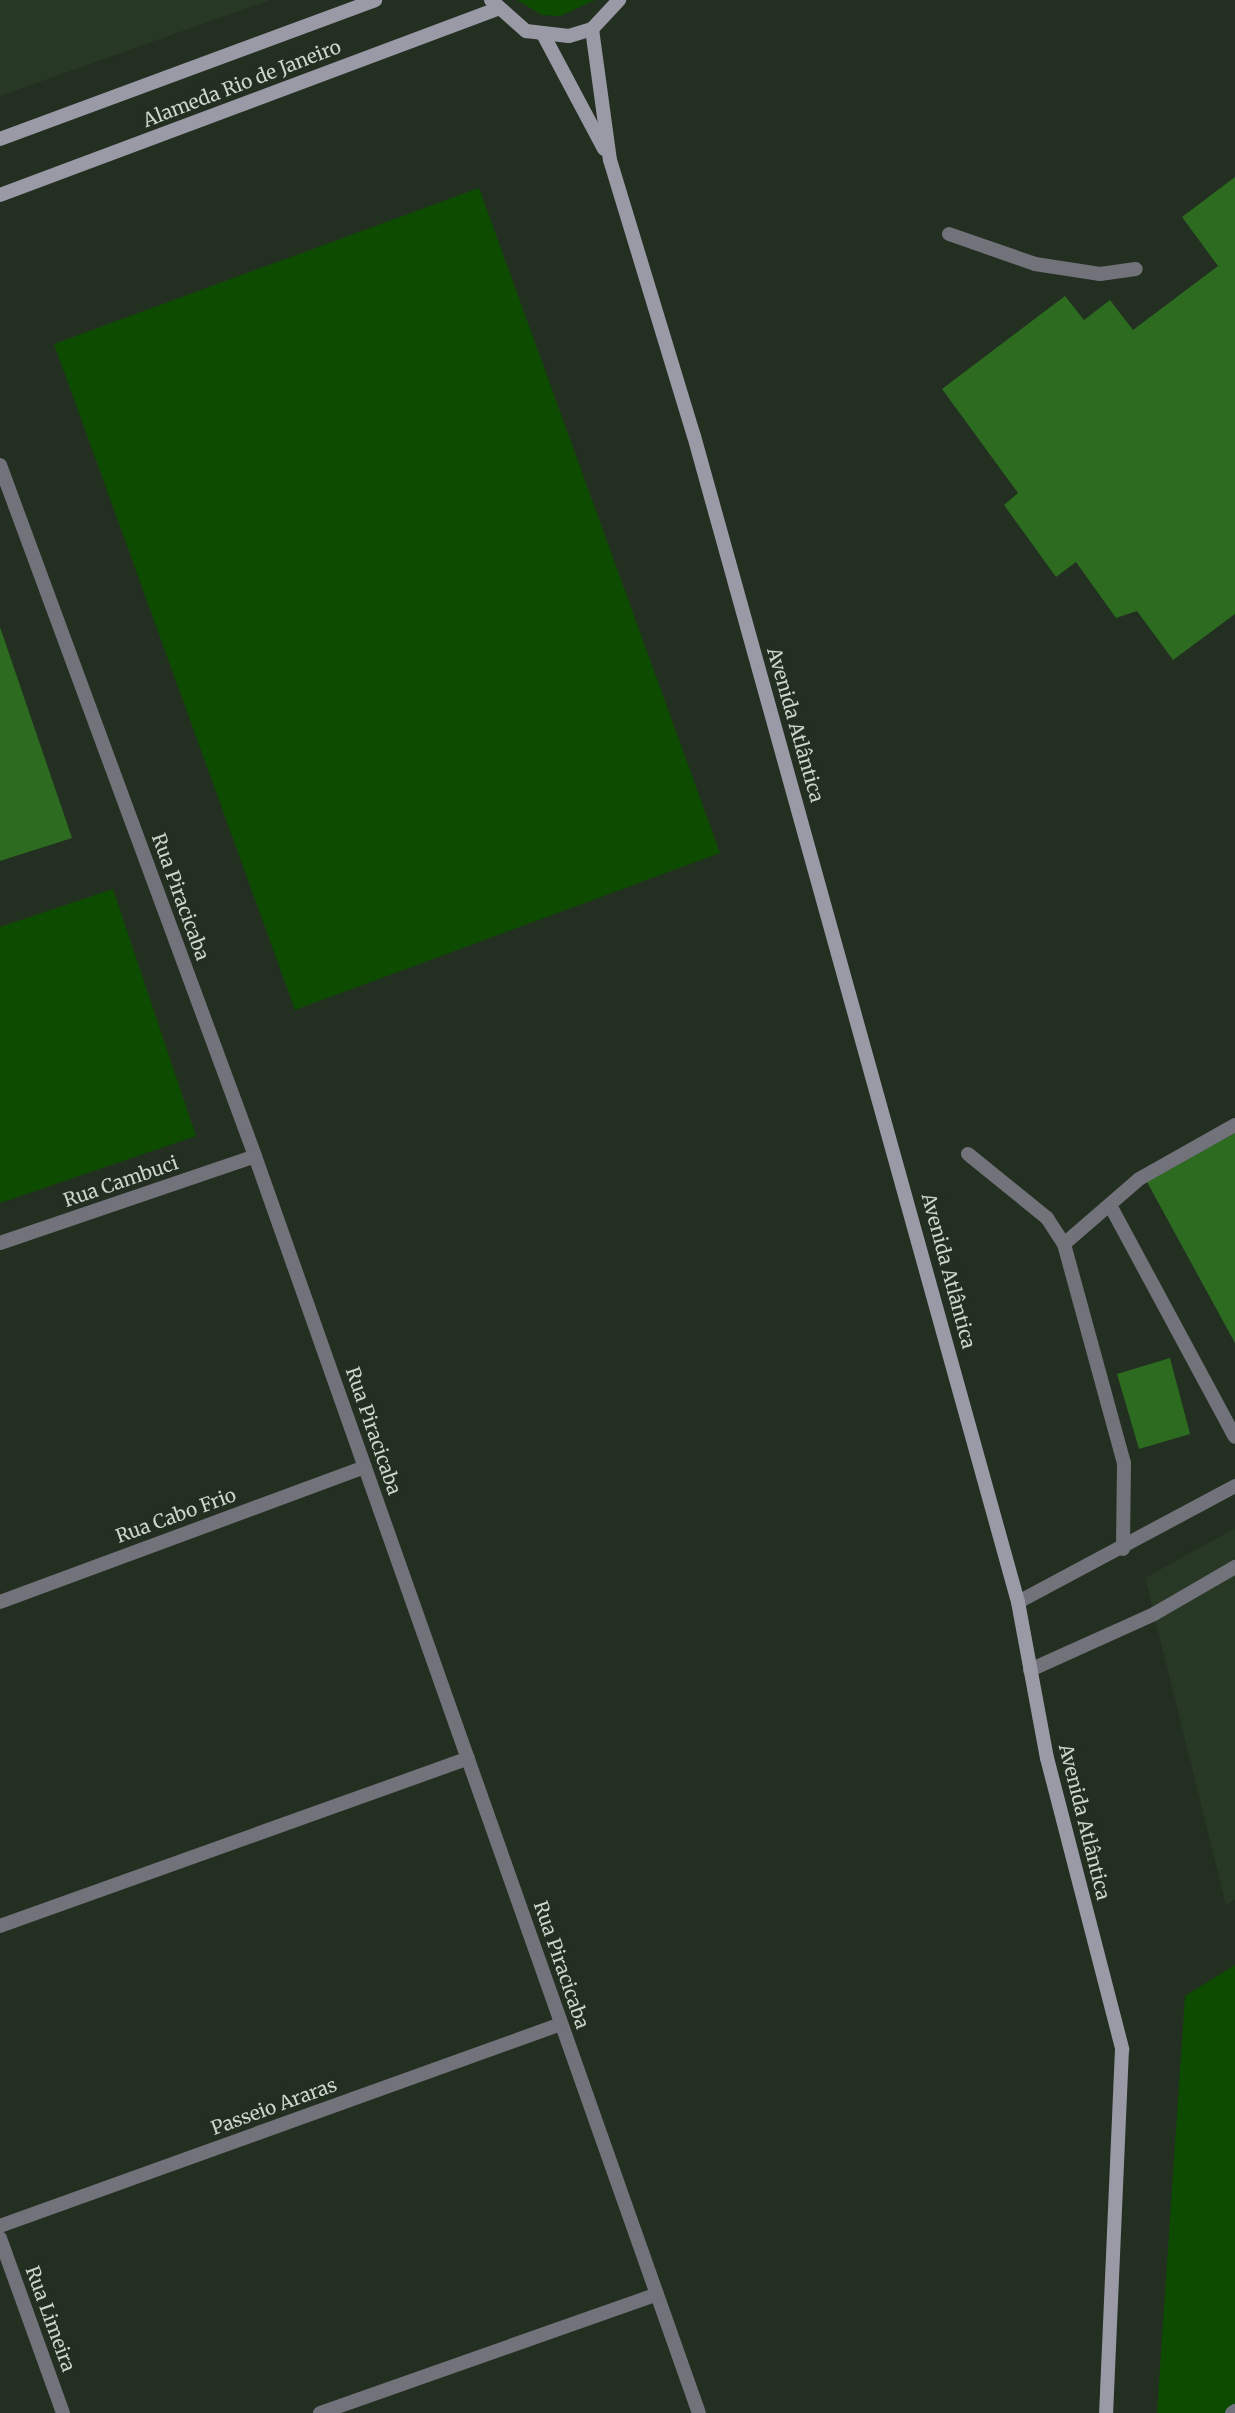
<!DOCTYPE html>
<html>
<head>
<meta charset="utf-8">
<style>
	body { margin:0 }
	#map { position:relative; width:1235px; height:2413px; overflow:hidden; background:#232f21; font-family:Merriweather,serif }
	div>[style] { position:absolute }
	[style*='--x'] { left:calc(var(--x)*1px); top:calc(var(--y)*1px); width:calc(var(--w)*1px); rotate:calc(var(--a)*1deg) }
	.built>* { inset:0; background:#273824 }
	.green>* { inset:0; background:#0d4c00 }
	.building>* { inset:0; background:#2c6b20 }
	.lane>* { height:14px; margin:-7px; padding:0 7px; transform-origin:7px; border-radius:7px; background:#72727a }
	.street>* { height:14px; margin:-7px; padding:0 7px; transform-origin:7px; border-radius:7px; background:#72727a }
	.secondary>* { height:14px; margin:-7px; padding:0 7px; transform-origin:7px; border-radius:7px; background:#9a9aa7 }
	span { translate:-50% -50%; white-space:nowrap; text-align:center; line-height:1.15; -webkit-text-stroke:5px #232f21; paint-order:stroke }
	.street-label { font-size:19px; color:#ced5cc }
</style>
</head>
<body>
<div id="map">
	<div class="built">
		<div style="clip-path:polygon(0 0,270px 0,0 96px)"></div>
		<div style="clip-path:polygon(1235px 1528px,1235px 1900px,1226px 1905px,1145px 1578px)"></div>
	</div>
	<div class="green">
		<div style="clip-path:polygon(517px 0,595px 0,560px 16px,542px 15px)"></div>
		<div style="clip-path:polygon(479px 188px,720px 853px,295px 1010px,54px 344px)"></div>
		<div style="clip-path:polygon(113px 889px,196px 1136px,0 1203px,0 927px)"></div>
		<div style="clip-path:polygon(1235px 1965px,1235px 2413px,1157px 2413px,1185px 1996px)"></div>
	</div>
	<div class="building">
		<div style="clip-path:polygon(1235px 177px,1235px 614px,1173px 660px,1137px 611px,1116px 618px,1076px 562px,1056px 577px,1004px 505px,1018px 493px,942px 389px,1065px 296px,1084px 320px,1110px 300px,1133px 330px,1218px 266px,1182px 217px)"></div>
		<div style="clip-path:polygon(0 627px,72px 838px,0 861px)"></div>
		<div style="clip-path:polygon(1235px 1133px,1235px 1343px,1147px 1182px)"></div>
		<div style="clip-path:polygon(1170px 1358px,1190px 1434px,1139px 1449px,1117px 1374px)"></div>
	</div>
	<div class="lane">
		<div style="--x:949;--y:234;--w:91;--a:19.2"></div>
		<div style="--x:1035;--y:264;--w:66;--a:8.7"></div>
		<div style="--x:1100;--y:274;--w:36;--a:-8"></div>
		<div style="--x:968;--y:1154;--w:102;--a:39"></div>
		<div style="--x:1047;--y:1218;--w:31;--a:57"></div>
		<div style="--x:1064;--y:1244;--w:99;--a:-40.9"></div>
		<div style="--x:1139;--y:1179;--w:110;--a:-29.4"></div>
		<div style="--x:1111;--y:1207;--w:261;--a:61.7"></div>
		<div style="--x:1064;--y:1244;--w:227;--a:74.7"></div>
		<div style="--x:1124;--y:1463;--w:86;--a:90.7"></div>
		<div style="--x:1018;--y:1602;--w:246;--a:-28.1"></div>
		<div style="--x:1030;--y:1670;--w:136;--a:-24.3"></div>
		<div style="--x:1154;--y:1614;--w:94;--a:-30.1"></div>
		<div style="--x:1232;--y:2413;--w:4;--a:-34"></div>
	</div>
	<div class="street">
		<div style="--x:0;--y:465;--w:737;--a:69.74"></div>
		<div style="--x:255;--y:1156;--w:1333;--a:70.55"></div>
		<div style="--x:0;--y:1243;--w:269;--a:-18.8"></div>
		<div style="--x:0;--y:1602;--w:389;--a:-20.3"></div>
		<div style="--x:0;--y:1926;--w:497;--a:-19.7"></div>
		<div style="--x:0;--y:2226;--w:596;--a:-19.8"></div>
		<div style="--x:0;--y:2238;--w:186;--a:70.2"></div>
		<div style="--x:320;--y:2413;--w:357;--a:-19.4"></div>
	</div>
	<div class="secondary">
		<div style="--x:491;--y:0;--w:47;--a:41.5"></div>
		<div style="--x:526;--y:31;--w:43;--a:6.6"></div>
		<div style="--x:569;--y:36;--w:24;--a:-17"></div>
		<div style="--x:592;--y:29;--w:40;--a:-47"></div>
		<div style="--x:592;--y:29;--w:132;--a:82.2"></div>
		<div style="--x:610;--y:160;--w:288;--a:73.1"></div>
		<div style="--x:694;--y:436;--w:1210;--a:74.47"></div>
		<div style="--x:1018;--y:1602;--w:159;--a:79.5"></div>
		<div style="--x:1047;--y:1758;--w:301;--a:75.5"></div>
		<div style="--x:1122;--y:2049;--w:364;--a:92.5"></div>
		<div style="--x:544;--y:36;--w:128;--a:62"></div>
		<div style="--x:0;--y:139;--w:400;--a:-20.3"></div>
		<div style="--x:0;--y:195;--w:531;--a:-20.52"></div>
	</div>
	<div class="street-label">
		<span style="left:242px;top:84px;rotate:-21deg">Alameda Rio de Janeiro</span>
		<span style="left:795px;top:725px;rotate:74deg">Avenida Atlântica</span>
		<span style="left:180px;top:897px;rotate:70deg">Rua Piracicaba</span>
		<span style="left:121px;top:1182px;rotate:-19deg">Rua Cambuci</span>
		<span style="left:948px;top:1271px;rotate:75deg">Avenida Atlântica</span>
		<span style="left:373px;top:1431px;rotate:71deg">Rua Piracicaba</span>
		<span style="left:176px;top:1516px;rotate:-20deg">Rua Cabo Frio</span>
		<span style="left:1084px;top:1822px;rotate:76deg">Avenida Atlântica</span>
		<span style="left:561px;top:1965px;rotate:71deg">Rua Piracicaba</span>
		<span style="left:274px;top:2107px;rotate:-20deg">Passeio Araras</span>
		<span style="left:50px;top:2319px;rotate:70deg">Rua Limeira</span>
	</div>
</div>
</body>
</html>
